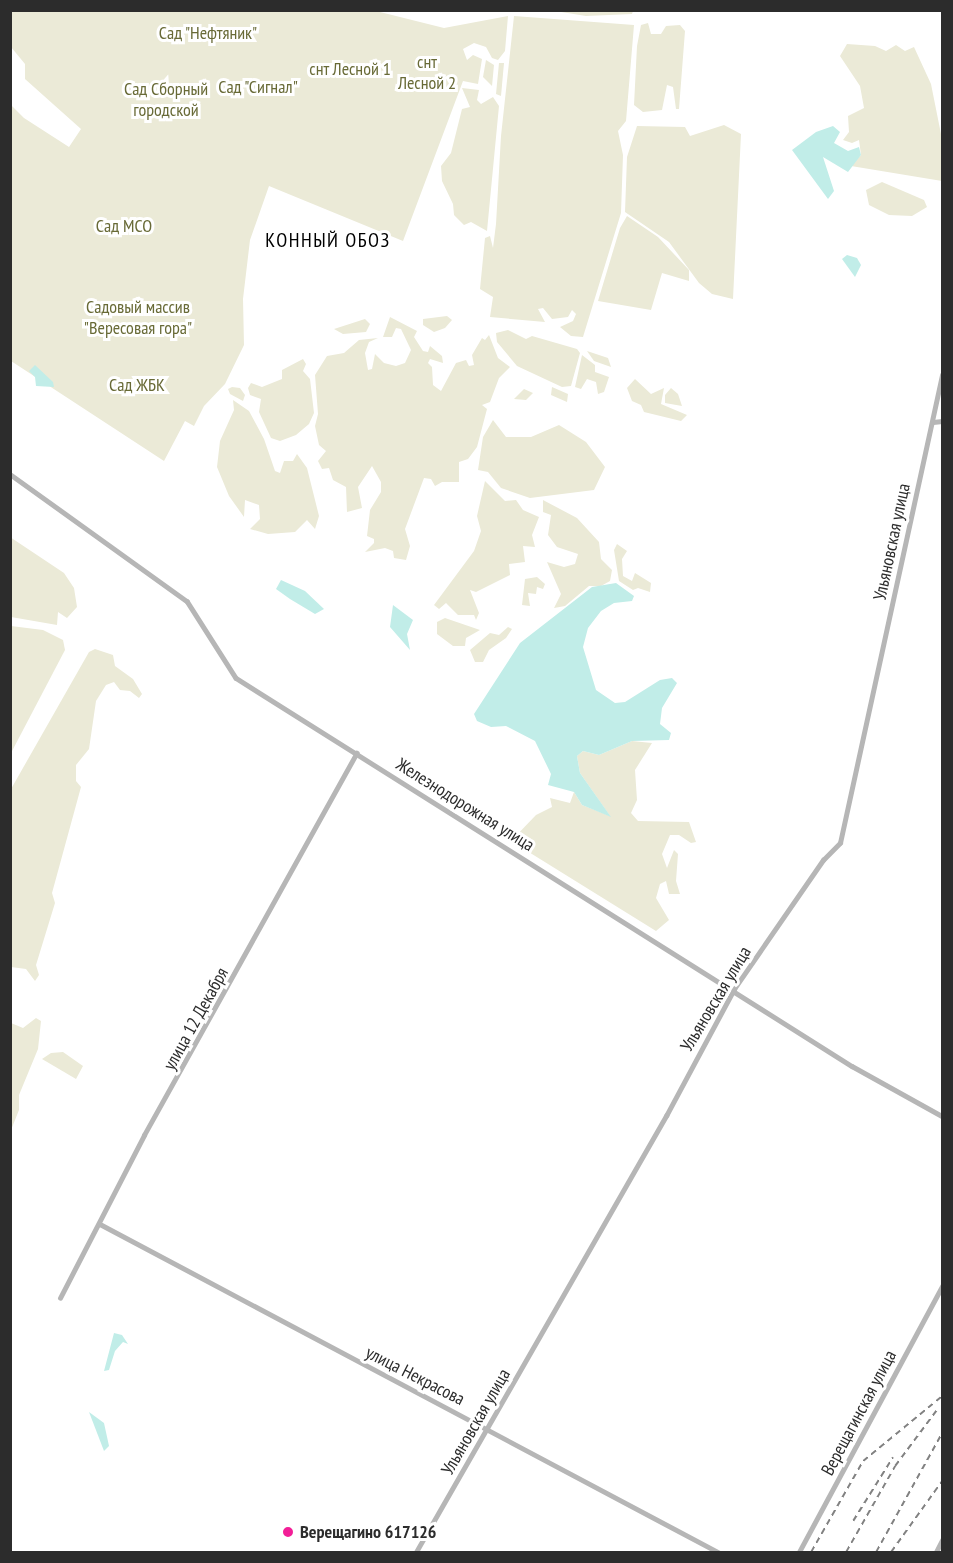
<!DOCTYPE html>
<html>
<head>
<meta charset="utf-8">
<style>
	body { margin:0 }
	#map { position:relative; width:953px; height:1563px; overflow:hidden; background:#fff; font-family:"PT Sans Narrow",sans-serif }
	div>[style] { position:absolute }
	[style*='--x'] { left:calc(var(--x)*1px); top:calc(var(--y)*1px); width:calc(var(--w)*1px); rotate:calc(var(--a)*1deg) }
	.green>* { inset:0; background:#ebead7 }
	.water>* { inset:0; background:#c1ede8 }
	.secondary>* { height:4.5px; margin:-2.25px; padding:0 2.25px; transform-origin:2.25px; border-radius:2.25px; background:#b6b6b6 }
	.rail>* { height:1.5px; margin-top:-0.75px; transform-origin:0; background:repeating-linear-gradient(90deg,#818181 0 6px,transparent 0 10.5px) }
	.dots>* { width:16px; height:16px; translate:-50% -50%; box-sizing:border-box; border:3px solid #fff; border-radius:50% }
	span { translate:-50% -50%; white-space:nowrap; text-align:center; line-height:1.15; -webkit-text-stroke:6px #fff; paint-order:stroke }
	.park-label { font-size:18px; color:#686a36 }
	.street-label { font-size:18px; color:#2c2c2c }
	.poi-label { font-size:18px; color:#2c2c2c; font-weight:700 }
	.left { translate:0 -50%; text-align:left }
	.neighbourhood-label { font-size:20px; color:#000; letter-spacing:1.5px }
	.frame { position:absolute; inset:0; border:12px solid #2c2c2c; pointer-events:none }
</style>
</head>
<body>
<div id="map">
	<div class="green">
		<div style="clip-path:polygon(372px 10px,444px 28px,508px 16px,505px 51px,498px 60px,492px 58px,486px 47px,474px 43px,463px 49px,467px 60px,473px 55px,482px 59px,478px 84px,463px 81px,403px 241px,269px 186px,250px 240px,243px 299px,244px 345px,225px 384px,204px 406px,194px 426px,185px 421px,164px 461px,11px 361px,10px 104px,24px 118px,69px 147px,81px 129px,25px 79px,25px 64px,11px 47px,11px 11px)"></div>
		<div style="clip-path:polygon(555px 11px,627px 10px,633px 11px,632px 14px,586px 16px)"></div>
		<div style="clip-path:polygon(514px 16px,634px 25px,626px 121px,618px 131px,623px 155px,621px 213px,583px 337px,571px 336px,560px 327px,573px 321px,576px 314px,572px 310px,568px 317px,552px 319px,543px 308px,538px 309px,545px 322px,490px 317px,493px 297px,480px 289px,485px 238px,490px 236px,493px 248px,496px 224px,501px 136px)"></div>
		<div style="clip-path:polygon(648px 23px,651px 34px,661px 34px,666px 26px,680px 25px,685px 31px,679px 109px,676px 109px,673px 87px,667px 85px,662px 110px,643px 112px,634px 105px,637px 46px,641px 25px)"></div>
		<div style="clip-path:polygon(847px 44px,875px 46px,886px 51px,896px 45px,905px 51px,914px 47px,931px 84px,942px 139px,942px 181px,851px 166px,861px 155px,859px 140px,852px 143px,843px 140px,849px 132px,848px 116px,864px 108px,860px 86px,840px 56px)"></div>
		<div style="clip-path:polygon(486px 60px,494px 65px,492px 86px,483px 77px)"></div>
		<div style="clip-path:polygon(499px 63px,504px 63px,501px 96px,496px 94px)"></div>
		<div style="clip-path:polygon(462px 88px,479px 90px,477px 100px,481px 104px,493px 97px,499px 106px,487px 231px,471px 222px,464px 225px,454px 215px,453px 204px,442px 181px,441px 166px,451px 153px,462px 109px,470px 107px)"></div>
		<div style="clip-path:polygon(724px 125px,741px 134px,733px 299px,712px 294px,699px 283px,669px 242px,625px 212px,627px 157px,637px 126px,685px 127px,690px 136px)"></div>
		<div style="clip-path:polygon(882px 182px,924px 200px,927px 207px,912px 216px,889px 215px,869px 205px,866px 190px)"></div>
		<div style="clip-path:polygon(627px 216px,658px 237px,689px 270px,689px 281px,662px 273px,651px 310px,598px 301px,620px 228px)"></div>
		<div style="clip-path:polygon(447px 316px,452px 320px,445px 328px,434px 332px,423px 325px,423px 319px)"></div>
		<div style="clip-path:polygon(390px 317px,417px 331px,414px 337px,423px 351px,428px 352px,430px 346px,442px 356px,443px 363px,430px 359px,428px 363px,432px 367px,433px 385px,441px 391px,456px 363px,466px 360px,469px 366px,474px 365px,472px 355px,482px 338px,485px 340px,489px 335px,498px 358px,510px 367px,499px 378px,490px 402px,482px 405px,487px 409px,477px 447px,468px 459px,459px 462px,459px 482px,442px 482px,435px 486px,431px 479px,424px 478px,405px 529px,410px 546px,406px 560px,394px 558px,393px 551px,385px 548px,365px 552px,374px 543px,374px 539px,367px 536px,370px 510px,381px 492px,381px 482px,372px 466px,358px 487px,362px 508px,347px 512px,346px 487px,333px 480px,329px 468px,322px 469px,318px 461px,326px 451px,319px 445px,315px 426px,318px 414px,315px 375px,327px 356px,344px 353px,359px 340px,378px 338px,369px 342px,365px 353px,368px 370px,372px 369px,375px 354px,384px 363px,396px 366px,405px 363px,411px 350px,401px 329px,396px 328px,392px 337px,383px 337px)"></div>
		<div style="clip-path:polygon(365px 319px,370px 324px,366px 332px,343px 334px,334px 329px)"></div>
		<div style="clip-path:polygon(508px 330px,526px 339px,532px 336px,577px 349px,580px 353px,571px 386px,562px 387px,517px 366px,497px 342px,496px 333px)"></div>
		<div style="clip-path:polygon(587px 351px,608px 358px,611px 367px,594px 361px)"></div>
		<div style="clip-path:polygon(582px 355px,595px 365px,595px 372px,609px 377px,604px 392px,598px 394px,596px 382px,587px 379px,581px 389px,575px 387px)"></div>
		<div style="clip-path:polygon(303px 359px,306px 364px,303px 371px,310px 379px,314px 413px,309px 424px,296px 435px,280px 441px,271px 438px,259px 412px,261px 399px,250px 395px,248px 388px,251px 383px,262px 387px,282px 379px,282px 370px)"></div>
		<div style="clip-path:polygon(635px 379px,651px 394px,664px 388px,661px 404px,687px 415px,681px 421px,644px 412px,641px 405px,632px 401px,627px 388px)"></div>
		<div style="clip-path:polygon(232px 387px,240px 388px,245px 395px,243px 401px,230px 394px,228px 389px)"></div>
		<div style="clip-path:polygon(552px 387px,568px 394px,567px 402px,551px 395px)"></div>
		<div style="clip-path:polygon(671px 388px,678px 394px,682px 406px,665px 403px,665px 395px)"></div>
		<div style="clip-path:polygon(524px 389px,533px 393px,526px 400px,514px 399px)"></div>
		<div style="clip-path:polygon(233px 400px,249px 411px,264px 439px,275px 471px,280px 473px,284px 461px,293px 461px,297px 454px,307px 468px,319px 516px,315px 529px,307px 520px,295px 532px,268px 534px,250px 529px,260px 519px,259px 505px,245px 500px,244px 517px,229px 496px,217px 467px,220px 441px,234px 410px)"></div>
		<div style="clip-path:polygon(493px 420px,506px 437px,531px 437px,559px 425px,586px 442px,605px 467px,594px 490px,530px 498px,501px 488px,488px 472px,478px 470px,483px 437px)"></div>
		<div style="clip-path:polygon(485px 481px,505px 501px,516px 500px,523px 510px,539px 517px,532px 535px,535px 547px,523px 546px,525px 562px,509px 564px,510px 575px,476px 592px,470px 590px,479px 613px,476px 620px,474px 615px,458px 615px,446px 603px,439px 609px,434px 605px,474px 551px,481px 531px,477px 516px)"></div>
		<div style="clip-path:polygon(543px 500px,577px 518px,599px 542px,601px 559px,612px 570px,610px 581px,601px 586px,589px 586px,565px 606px,554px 608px,561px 594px,547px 562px,564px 567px,575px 564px,578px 554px,557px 547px,548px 535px,551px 515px,543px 512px)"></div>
		<div style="clip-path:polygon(10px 537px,64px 573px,74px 588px,77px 607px,67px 618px,58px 612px,57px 625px,11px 617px)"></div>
		<div style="clip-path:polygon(617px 544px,627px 551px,622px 559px,623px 576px,632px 581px,635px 573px,651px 583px,650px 592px,638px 588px,633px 590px,619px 581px,614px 550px)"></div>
		<div style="clip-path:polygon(537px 577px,545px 584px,543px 589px,537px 587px,536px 594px,528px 593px,530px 606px,522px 605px,525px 579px)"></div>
		<div style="clip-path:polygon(445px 618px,480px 630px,466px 638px,465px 646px,453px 646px,437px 634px,437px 622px)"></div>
		<div style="clip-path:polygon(11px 626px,43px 630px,63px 640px,65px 650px,11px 753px)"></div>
		<div style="clip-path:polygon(508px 627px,512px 629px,506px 638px,489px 650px,483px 662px,475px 662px,470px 650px,490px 633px,499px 635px)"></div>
		<div style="clip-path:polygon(95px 649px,113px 655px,115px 666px,133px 679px,142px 694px,139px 698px,130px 691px,120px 690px,114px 682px,106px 685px,96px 701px,89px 749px,76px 765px,76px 781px,81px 787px,52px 893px,55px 903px,36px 965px,39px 975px,35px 981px,26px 969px,11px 967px,11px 789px,89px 652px)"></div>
		<div style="clip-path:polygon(632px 741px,652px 743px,635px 770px,637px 800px,631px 813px,638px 821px,689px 822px,696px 842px,691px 843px,679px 835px,670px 835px,662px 854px,667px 868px,674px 850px,678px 854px,676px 881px,680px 894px,669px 894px,666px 881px,660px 884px,656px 898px,669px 920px,656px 931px,511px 841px,536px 815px,552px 807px,550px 798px,570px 803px,574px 792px,582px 805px,610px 816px,580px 773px,577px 756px,583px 751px,599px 755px)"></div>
		<div style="clip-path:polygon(36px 1018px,41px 1021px,38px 1049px,19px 1095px,19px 1110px,11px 1130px,11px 1023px,23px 1028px)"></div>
		<div style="clip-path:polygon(63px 1052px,83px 1066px,76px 1079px,42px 1059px,51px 1053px)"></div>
	</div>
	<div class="water">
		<div style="clip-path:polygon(833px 126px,840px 132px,834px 143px,848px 151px,859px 147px,861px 155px,848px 172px,823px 157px,834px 191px,828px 199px,792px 150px,816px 132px)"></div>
		<div style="clip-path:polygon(847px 255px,857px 258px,861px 265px,855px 277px,842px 259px)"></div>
		<div style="clip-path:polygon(35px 365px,53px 382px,54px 387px,36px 386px,35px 377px,29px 371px)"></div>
		<div style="clip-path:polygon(281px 580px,305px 591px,324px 609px,315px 614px,290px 599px,276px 589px)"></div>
		<div style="clip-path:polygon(616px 583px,634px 596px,632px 601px,614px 603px,601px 611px,588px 628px,583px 647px,596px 690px,615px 703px,625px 702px,660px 680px,672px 678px,677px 683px,662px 708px,660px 724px,671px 733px,669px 740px,632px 741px,599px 755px,583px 751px,577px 756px,580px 773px,611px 817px,582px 805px,574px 792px,548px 785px,551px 774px,535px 741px,506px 726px,491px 727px,477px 721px,474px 714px,520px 643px,592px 587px)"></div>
		<div style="clip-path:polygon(393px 605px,413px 620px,407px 634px,410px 650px,390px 627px)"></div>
		<div style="clip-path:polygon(114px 1333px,122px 1335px,128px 1344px,123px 1342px,115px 1351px,109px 1370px,104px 1371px)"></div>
		<div style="clip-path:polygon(89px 1412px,104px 1423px,109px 1446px,104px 1451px)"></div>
	</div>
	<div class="secondary">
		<div style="--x:933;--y:422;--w:9;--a:-6"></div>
		<div style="--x:10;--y:474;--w:218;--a:35.7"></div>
		<div style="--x:187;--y:601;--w:91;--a:57.5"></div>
		<div style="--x:236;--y:678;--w:728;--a:32.21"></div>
		<div style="--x:852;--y:1066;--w:103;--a:29.1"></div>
		<div style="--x:100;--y:1224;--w:700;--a:27.96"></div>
		<div style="--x:60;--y:1298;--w:183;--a:-62.7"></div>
		<div style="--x:144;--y:1135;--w:437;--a:-60.9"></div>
		<div style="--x:416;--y:1552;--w:503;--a:-60.17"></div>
		<div style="--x:666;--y:1116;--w:144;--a:-61.8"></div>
		<div style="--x:734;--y:989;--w:157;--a:-55.4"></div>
		<div style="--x:823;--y:860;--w:24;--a:-45"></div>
		<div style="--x:840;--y:843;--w:479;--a:-77.7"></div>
		<div style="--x:799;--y:1552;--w:302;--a:-61.7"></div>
		<div style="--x:936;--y:1552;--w:13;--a:-63"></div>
	</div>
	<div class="rail">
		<div style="--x:853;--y:1521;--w:75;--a:-58"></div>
		<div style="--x:811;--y:1552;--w:105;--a:-60.3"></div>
		<div style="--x:863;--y:1461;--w:102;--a:-39.4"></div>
		<div style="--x:846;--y:1552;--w:99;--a:-60.3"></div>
		<div style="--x:895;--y:1466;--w:69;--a:-53.3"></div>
		<div style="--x:876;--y:1552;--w:136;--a:-61"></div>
		<div style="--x:891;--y:1552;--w:87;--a:-54.3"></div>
	</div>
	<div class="dots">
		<div style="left:288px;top:1532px;background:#f21e97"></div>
	</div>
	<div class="park-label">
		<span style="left:208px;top:33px">Сад "Нефтяник"</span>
		<span style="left:427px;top:73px">снт<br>Лесной 2</span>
		<span style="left:350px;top:69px">снт Лесной 1</span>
		<span style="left:258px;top:87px">Сад "Сигнал"</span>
		<span style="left:166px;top:100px">Сад Сборный<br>городской</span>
		<span style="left:124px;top:226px">Сад МСО</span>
		<span style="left:138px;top:318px">Садовый массив<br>"Вересовая гора"</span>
		<span style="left:137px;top:385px">Сад ЖБК</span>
	</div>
	<div class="street-label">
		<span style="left:892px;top:542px;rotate:-78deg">Ульяновская улица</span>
		<span style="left:465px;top:805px;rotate:32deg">Железнодорожная улица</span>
		<span style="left:716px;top:999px;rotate:-59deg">Ульяновская улица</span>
		<span style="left:196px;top:1019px;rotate:-61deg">улица 12 Декабря</span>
		<span style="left:415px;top:1376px;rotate:27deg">улица Некрасова</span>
		<span style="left:859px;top:1413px;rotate:-62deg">Верещагинская улица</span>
		<span style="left:476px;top:1422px;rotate:-60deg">Ульяновская улица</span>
	</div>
	<div class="poi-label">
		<span class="left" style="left:300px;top:1532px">Верещагино 617126</span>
	</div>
	<div class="neighbourhood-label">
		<span style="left:328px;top:240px">КОННЫЙ ОБОЗ</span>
	</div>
	<div class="frame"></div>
</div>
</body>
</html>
